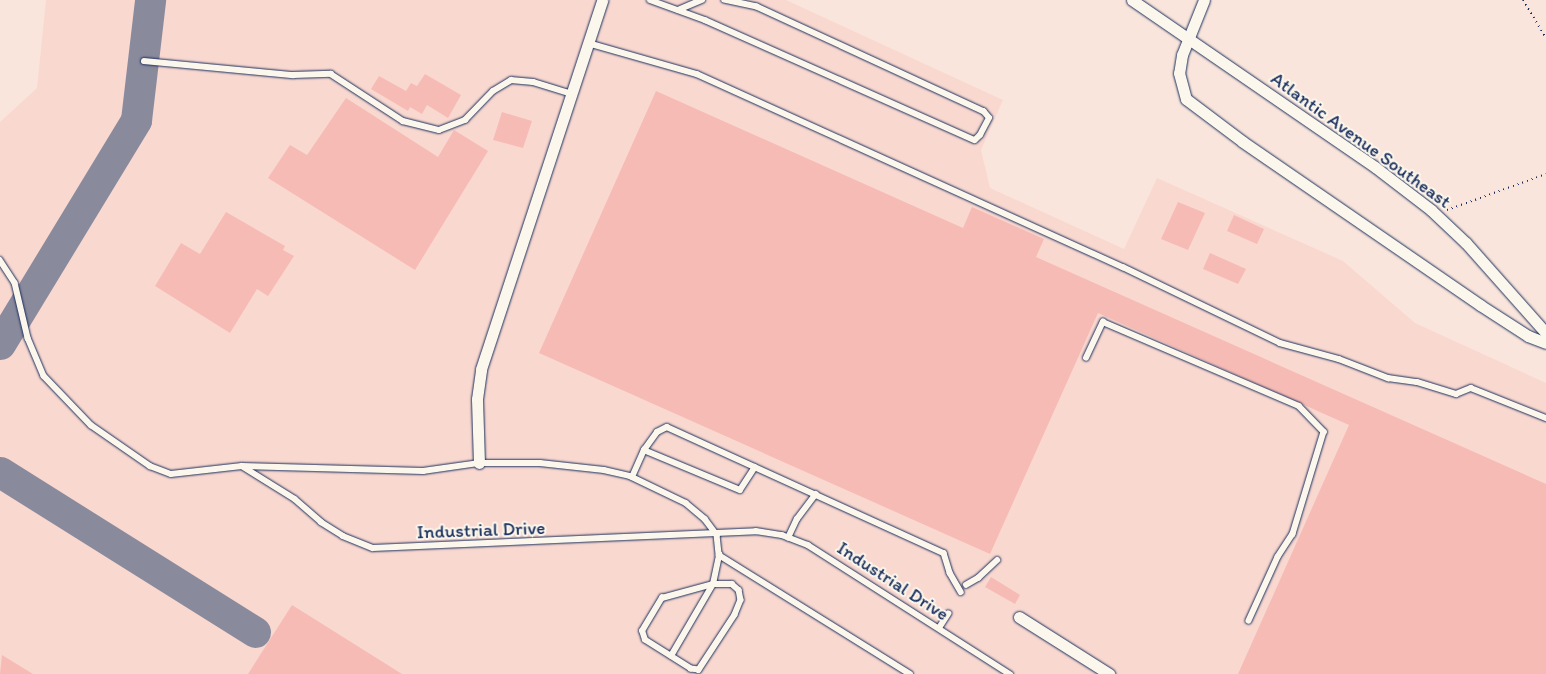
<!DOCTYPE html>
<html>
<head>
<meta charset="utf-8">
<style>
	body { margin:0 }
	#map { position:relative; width:1546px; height:674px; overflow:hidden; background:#fae5dc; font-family:Itim,sans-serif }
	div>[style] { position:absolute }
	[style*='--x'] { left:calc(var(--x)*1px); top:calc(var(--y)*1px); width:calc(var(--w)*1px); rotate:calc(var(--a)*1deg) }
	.built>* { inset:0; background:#f9d8d0 }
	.taxiway>* { height:31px; margin:-15.5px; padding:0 15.5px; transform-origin:15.5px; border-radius:15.5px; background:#8a8a9d }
	.building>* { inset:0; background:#f7bbb5 }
	.path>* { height:2px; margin-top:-1px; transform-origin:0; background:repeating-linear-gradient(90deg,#1b2f5e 0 1px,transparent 0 5px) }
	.roads { filter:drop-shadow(0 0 1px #1b2f5e) drop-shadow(0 0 1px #1b2f5e) }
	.service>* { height:5.5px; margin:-2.75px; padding:0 2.75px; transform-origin:2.75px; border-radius:2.75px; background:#fbf7ec }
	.minor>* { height:11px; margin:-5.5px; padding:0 5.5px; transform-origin:5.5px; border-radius:5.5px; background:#fbf7ec }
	span { translate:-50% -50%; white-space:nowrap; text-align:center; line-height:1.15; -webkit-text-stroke:4px #fbf7ec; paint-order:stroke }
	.street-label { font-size:19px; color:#1b2f5e }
</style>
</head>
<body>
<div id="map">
	<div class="built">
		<div style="clip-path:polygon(46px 0,786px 0,1003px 100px,981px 150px,990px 188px,1124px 249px,1157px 178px,1343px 261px,1415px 323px,1546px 383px,1546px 674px,0 674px,0 122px,37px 88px)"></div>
	</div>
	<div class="taxiway">
		<div style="--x:0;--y:344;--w:262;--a:-58.7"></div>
		<div style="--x:136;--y:120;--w:121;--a:-83.3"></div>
		<div style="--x:0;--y:472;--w:301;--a:32.1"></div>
	</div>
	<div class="building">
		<div style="clip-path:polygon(425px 74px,461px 95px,448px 118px,427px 105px,422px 114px,410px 107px,408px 111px,371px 89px,379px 76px,406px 91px,411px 83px,417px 86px)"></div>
		<div style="clip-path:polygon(656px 91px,963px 228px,972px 207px,1044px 239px,1036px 257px,1546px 484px,1546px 674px,1238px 674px,1349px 425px,1098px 313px,990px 554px,539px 353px)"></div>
		<div style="clip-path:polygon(346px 98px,438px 157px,454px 130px,488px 151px,415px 270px,268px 178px,290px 145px,307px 155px)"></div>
		<div style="clip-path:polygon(502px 112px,532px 121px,523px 148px,493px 140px)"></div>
		<div style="clip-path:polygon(1178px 202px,1205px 213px,1188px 250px,1161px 239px)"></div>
		<div style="clip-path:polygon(226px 212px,285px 246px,283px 250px,294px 256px,268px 296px,257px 289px,230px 333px,155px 286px,181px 243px,200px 254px)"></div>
		<div style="clip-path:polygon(1234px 215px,1264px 229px,1257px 244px,1227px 231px)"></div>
		<div style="clip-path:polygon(1210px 253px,1246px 269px,1238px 284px,1203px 269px)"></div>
		<div style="clip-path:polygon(991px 577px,1020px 595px,1015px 604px,985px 587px)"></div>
		<div style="clip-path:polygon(292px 605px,402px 674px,248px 674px)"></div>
		<div style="clip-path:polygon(2px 655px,33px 674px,0 674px)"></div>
	</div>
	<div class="path">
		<div style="--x:1523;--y:0;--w:44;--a:58.8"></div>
		<div style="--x:1447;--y:210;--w:105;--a:-20"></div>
	</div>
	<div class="roads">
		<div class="service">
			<div style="--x:650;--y:0;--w:59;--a:20"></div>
			<div style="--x:705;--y:20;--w:295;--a:24"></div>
			<div style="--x:975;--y:140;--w:7;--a:-45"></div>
			<div style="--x:980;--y:135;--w:19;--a:-62"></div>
			<div style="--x:989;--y:118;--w:8;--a:-130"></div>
			<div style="--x:984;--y:112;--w:250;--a:-155.2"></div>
			<div style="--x:757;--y:7;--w:33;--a:-168"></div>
			<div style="--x:678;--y:10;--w:26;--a:-23"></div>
			<div style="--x:588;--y:43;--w:113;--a:15.9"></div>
			<div style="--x:697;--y:74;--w:468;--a:24.4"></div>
			<div style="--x:1123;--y:267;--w:174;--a:25.8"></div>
			<div style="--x:1280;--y:343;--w:61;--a:15.2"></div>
			<div style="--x:1339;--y:359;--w:53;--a:21.2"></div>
			<div style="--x:1388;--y:378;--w:29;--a:8"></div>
			<div style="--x:1417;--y:382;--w:41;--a:17.1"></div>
			<div style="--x:1456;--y:394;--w:16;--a:-22"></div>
			<div style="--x:1471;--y:388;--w:81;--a:21.8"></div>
			<div style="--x:144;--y:61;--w:150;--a:5.4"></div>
			<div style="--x:293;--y:75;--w:38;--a:-2"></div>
			<div style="--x:331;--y:74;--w:86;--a:33.1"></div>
			<div style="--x:403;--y:121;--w:37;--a:14"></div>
			<div style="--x:439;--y:130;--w:28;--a:-21"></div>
			<div style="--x:465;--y:120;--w:40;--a:-46"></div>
			<div style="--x:493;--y:91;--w:21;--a:-31"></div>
			<div style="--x:511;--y:80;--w:22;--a:5"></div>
			<div style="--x:533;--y:82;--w:41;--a:17.1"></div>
			<div style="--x:0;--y:260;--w:27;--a:57"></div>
			<div style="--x:15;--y:283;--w:57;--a:76.7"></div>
			<div style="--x:28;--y:338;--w:41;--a:67.2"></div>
			<div style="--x:44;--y:376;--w:68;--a:46.2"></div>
			<div style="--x:91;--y:425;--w:72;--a:34.8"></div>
			<div style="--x:150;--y:466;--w:22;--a:21"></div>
			<div style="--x:171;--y:474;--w:71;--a:-6.4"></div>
			<div style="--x:242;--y:466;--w:62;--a:31.9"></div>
			<div style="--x:295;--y:499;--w:35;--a:41"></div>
			<div style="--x:321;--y:522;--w:26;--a:32"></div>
			<div style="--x:343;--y:536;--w:32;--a:22"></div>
			<div style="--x:373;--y:548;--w:383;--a:-2.5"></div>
			<div style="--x:756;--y:531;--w:26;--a:9"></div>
			<div style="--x:782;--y:535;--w:28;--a:21"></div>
			<div style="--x:808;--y:545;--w:240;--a:32.6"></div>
			<div style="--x:1086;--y:358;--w:40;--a:-65"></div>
			<div style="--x:1103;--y:322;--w:213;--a:23.2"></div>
			<div style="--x:1299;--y:406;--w:36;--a:46"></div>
			<div style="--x:1324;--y:432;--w:107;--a:106.9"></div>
			<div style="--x:1293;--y:534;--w:27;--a:123"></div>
			<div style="--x:1278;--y:557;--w:70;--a:114.4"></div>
			<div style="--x:644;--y:450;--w:104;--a:22.6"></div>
			<div style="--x:740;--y:490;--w:27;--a:-57"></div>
			<div style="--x:242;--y:466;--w:181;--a:1.6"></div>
			<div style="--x:423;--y:471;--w:57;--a:-8.1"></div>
			<div style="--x:479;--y:463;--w:61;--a:0"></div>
			<div style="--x:540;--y:463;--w:64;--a:6.2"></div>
			<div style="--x:604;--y:470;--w:27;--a:13"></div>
			<div style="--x:630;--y:476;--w:62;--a:25.7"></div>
			<div style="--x:686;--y:503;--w:25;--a:40"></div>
			<div style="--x:705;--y:519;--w:20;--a:53"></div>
			<div style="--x:717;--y:535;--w:20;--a:84"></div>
			<div style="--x:719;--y:555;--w:225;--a:31.9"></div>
			<div style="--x:632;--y:477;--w:30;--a:-66"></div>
			<div style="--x:644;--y:450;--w:22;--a:-54"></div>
			<div style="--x:657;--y:432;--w:11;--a:-27"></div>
			<div style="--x:667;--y:427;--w:304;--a:24.5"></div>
			<div style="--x:944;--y:553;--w:21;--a:73"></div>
			<div style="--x:950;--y:573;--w:22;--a:60"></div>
			<div style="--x:788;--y:538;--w:21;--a:-65"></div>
			<div style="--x:797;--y:519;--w:31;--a:-53"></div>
			<div style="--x:713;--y:584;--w:19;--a:0"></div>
			<div style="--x:732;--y:584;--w:9;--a:41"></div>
			<div style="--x:739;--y:590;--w:10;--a:79"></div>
			<div style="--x:741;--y:600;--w:16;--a:112"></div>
			<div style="--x:735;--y:615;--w:66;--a:123.2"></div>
			<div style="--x:699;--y:670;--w:8;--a:-173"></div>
			<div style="--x:691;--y:669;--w:54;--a:-147.8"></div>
			<div style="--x:645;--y:640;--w:9;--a:-108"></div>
			<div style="--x:642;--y:631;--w:39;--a:-59"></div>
			<div style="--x:662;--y:598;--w:53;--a:-15.4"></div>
			<div style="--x:966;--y:585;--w:14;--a:-30"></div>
			<div style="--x:978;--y:578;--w:26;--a:-43"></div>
			<div style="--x:939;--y:628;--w:17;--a:-57"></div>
			<div style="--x:671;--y:656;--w:83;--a:-59.7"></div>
			<div style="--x:713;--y:584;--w:30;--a:-78"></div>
		</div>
		<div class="minor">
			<div style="--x:1132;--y:0;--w:295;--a:34.5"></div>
			<div style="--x:1375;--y:167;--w:71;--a:37.5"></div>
			<div style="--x:1431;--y:210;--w:48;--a:43.3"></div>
			<div style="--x:1466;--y:243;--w:120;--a:48.4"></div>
			<div style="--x:1204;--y:0;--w:59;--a:111.8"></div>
			<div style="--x:1182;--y:55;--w:18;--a:99"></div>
			<div style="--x:1179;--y:73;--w:27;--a:75"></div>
			<div style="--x:1186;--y:99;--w:71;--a:37"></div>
			<div style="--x:1243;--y:142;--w:288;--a:34.5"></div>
			<div style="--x:1480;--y:305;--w:57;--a:32.9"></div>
			<div style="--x:1528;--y:336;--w:19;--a:21"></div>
			<div style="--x:479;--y:463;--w:64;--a:-91.8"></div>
			<div style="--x:477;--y:399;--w:30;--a:-82"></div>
			<div style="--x:481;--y:369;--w:388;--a:-71.8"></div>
			<div style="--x:1019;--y:617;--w:107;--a:32.3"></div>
		</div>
	</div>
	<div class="street-label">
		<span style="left:1361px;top:140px;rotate:36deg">Atlantic Avenue Southeast</span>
		<span style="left:481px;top:530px;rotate:-2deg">Industrial Drive</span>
		<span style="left:893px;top:581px;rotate:33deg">Industrial Drive</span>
	</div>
</div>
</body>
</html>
